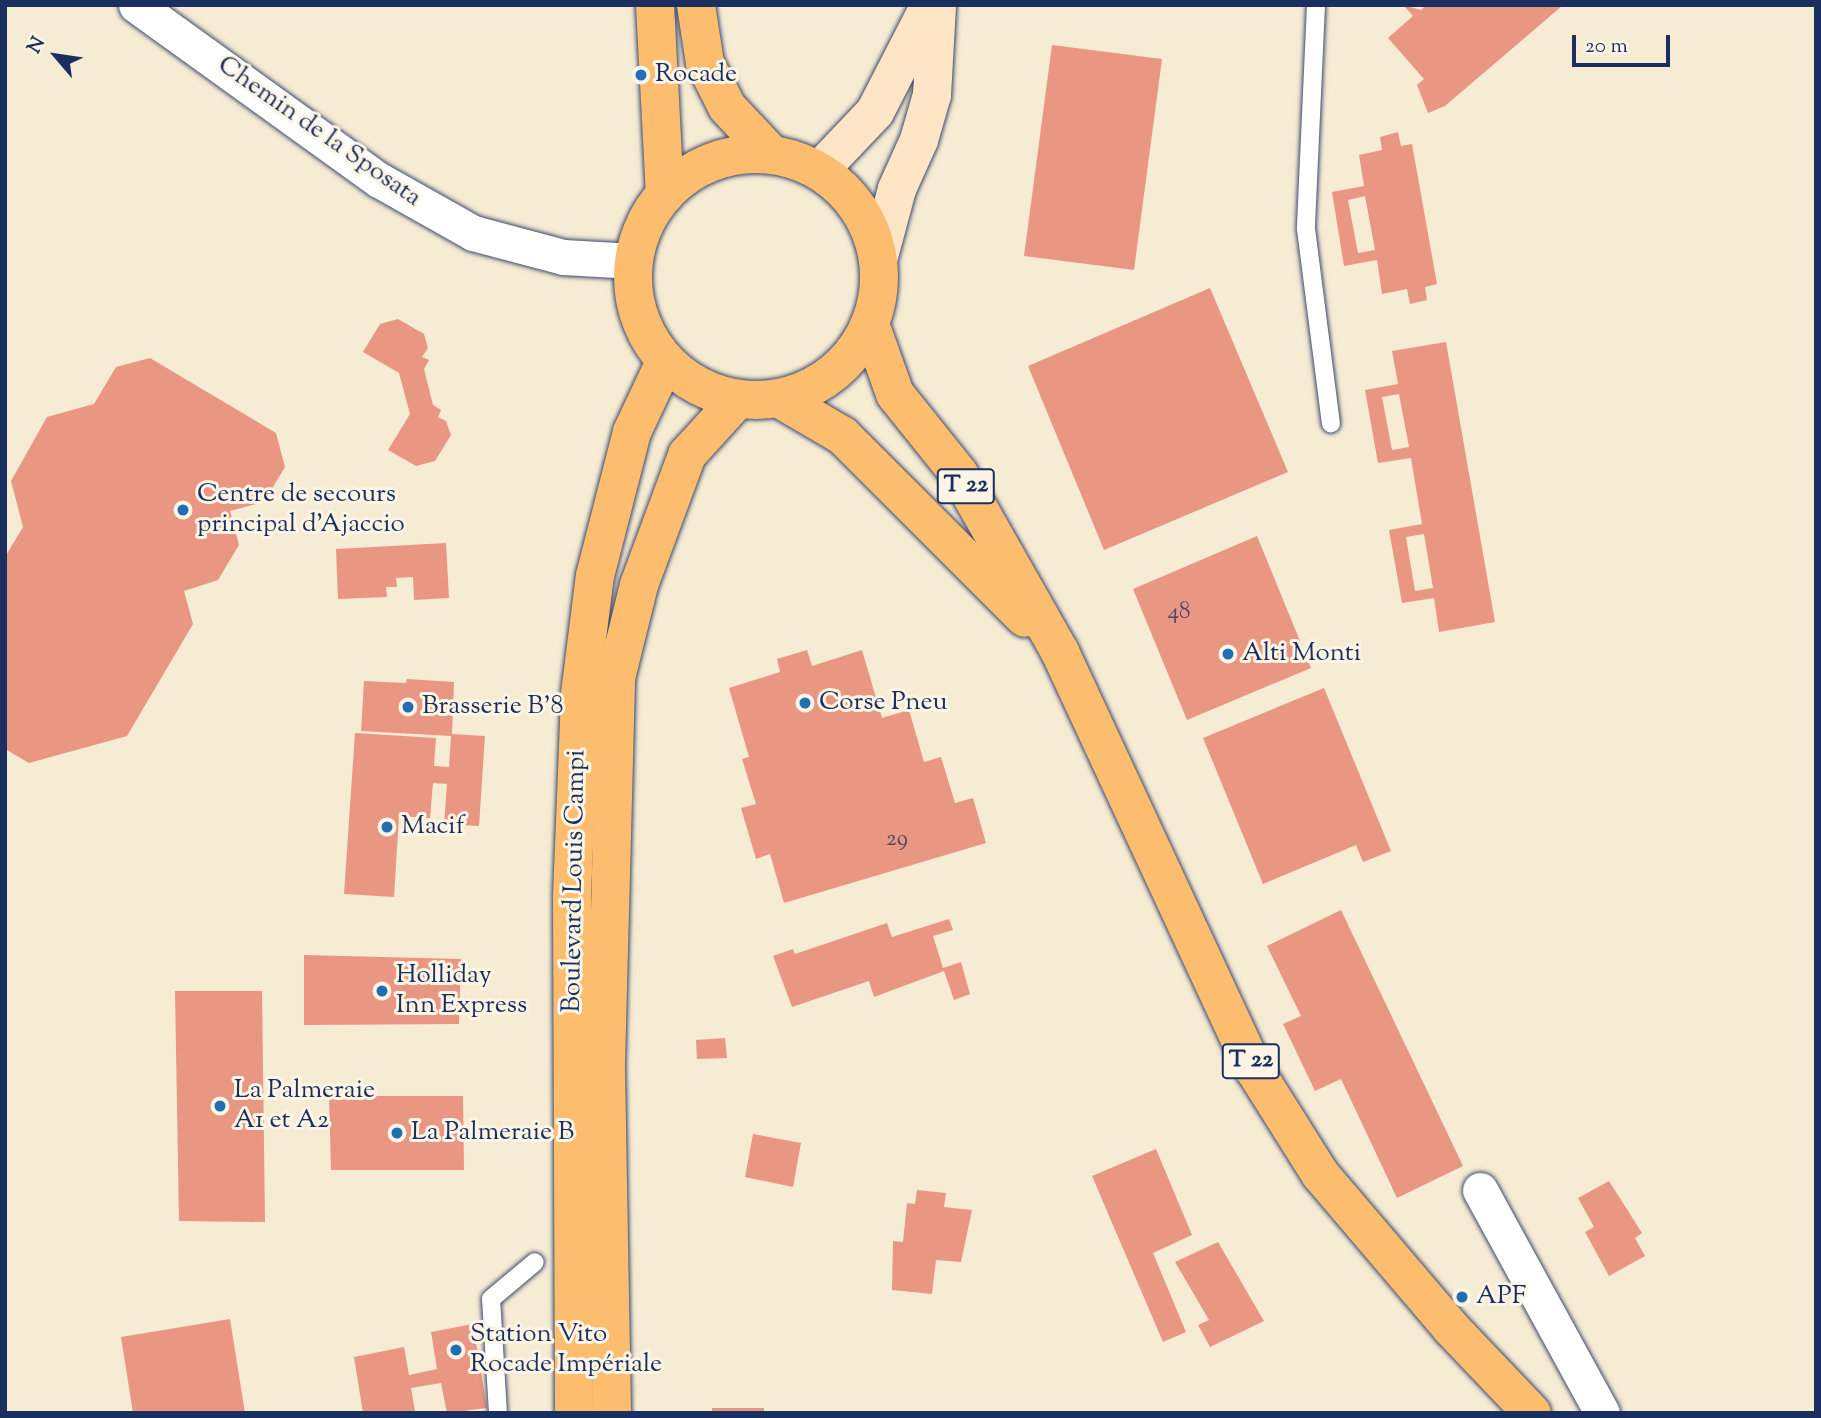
<!DOCTYPE html>
<html>
<head>
<meta charset="utf-8">
<style>
	body { margin:0 }
	#map { position:relative; width:1821px; height:1418px; overflow:hidden; background:#f6ebd3; font-family:"Sorts Mill Goudy",serif }
	div>[style] { position:absolute }
	[style*='--x'] { left:calc(var(--x)*1px); top:calc(var(--y)*1px); width:calc(var(--w)*1px); rotate:calc(var(--a)*1deg) }
	.building>* { inset:0; background:#e99683 }
	.roads { filter:drop-shadow(0 0 2px #3c4b70) drop-shadow(0 0 2px #3c4b70) }
	.lane>* { height:18px; margin:-9px; padding:0 9px; transform-origin:9px; border-radius:9px; background:#fff }
	.street>* { height:35px; margin:-17.5px; padding:0 17.5px; transform-origin:17.5px; border-radius:17.5px; background:#fff }
	.secondary>* { height:38px; margin:-19px; padding:0 19px; transform-origin:19px; border-radius:19px; background:#fee5c5 }
	.primary>* { height:38px; margin:-19px; padding:0 19px; transform-origin:19px; border-radius:19px; background:#fcbd6f }
	.primary>.ring { margin:-19px; padding:0; box-sizing:content-box; background:none; border:38px solid #fcbd6f; border-radius:50% }
	.dots>* { width:19px; height:19px; translate:-50% -50%; box-sizing:border-box; border:4px solid #fcf5e5; border-radius:50% }
	span { translate:-50% -50%; white-space:nowrap; text-align:center; line-height:1.15; -webkit-text-stroke:6px #fcf5e5; paint-order:stroke }
	.number-label { font-size:23px; color:#4e4967 }
	.number-label span { -webkit-text-stroke-width:0 }
	.shield-label span { padding:2px 5px; background:#fcf5e5; border:2px solid; border-radius:5px; -webkit-text-stroke-width:0 }
	.shield-label { font-size:24px; color:#1b2f5e; font-weight:700 }
	.poi-label { font-size:26px; color:#1b2f5e }
	.left { translate:0 -50%; text-align:left }
	.street-label { font-size:26px; color:#1b2f5e }
	.frame { position:absolute; inset:0; border:7px solid #1b2f5e; pointer-events:none }
	.north { position:absolute; left:21px; top:21px; width:70px; height:70px; -webkit-text-stroke:5px #fcf5e5; paint-order:stroke; rotate:299deg; font-size:19px; font-weight:700; line-height:28px; text-align:center; color:#1b2f5e }
	.north::after { content:''; display:block; margin:auto; width:24px; height:32px; background:#1b2f5e; clip-path:polygon(50% 0,100% 100%,50% 72%,0 100%) }
	.scale { position:absolute; left:1572px; top:35px; width:98px; height:32px; box-sizing:border-box; border:4px solid #1b2f5e; border-top:0; padding-left:9px; font-size:21px; line-height:24px; white-space:nowrap; color:#1b2f5e; -webkit-text-stroke:5px #fcf5e5; paint-order:stroke }
</style>
</head>
<body>
<div id="map">
	<div class="building">
		<div style="clip-path:polygon(1403px 5px,1421px 10px,1426px 5px,1563px 5px,1445px 106px,1428px 113px,1417px 85px,1424px 79px,1388px 38px,1413px 16px)"></div>
		<div style="clip-path:polygon(1052px 45px,1162px 59px,1134px 270px,1024px 256px)"></div>
		<div style="clip-path:polygon(evenodd,1398px 132px,1401px 146px,1412px 144px,1437px 284px,1425px 287px,1427px 300px,1410px 304px,1407px 289px,1382px 294px,1377px 260px,1344px 266px,1332px 192px,1364px 186px,1359px 155px,1382px 150px,1380px 137px,1398px 132px,1365px 196px,1375px 250px,1358px 253px,1348px 200px,1365px 196px)"></div>
		<div style="clip-path:polygon(1210px 288px,1288px 472px,1104px 550px,1028px 366px)"></div>
		<div style="clip-path:polygon(398px 319px,424px 334px,428px 348px,422px 357px,429px 360px,424px 369px,433px 405px,441px 410px,438px 417px,446px 421px,451px 435px,435px 461px,416px 466px,388px 450px,410px 414px,399px 373px,363px 352px,380px 324px)"></div>
		<div style="clip-path:polygon(evenodd,1446px 342px,1495px 622px,1439px 632px,1434px 598px,1402px 603px,1389px 530px,1422px 524px,1411px 458px,1378px 463px,1365px 390px,1398px 384px,1392px 351px,1446px 342px,1399px 394px,1409px 447px,1392px 450px,1382px 397px,1399px 394px,1446px 342px,1424px 534px,1433px 588px,1415px 591px,1406px 537px,1424px 534px)"></div>
		<div style="clip-path:polygon(150px 358px,276px 433px,285px 467px,264px 502px,230px 511px,239px 545px,218px 580px,184px 591px,193px 624px,127px 736px,29px 763px,5px 749px,5px 557px,23px 527px,11px 481px,47px 417px,94px 404px,116px 367px)"></div>
		<div style="clip-path:polygon(1257px 536px,1311px 668px,1187px 720px,1133px 589px)"></div>
		<div style="clip-path:polygon(446px 543px,449px 598px,414px 600px,413px 577px,396px 578px,397px 587px,386px 587px,387px 597px,338px 599px,336px 549px)"></div>
		<div style="clip-path:polygon(807px 650px,812px 666px,862px 650px,882px 718px,909px 710px,924px 762px,941px 757px,955px 803px,973px 798px,986px 843px,784px 903px,770px 854px,756px 859px,741px 808px,756px 804px,742px 759px,749px 757px,729px 688px,780px 672px,777px 659px)"></div>
		<div style="clip-path:polygon(407px 679px,454px 682px,452px 734px,485px 736px,479px 826px,444px 824px,447px 784px,433px 783px,430px 818px,399px 816px,394px 897px,344px 894px,355px 733px,436px 738px,434px 766px,449px 767px,451px 736px,361px 731px,364px 681px,406px 683px)"></div>
		<div style="clip-path:polygon(1324px 688px,1391px 851px,1363px 862px,1356px 845px,1263px 884px,1203px 738px)"></div>
		<div style="clip-path:polygon(1341px 910px,1463px 1166px,1397px 1198px,1341px 1079px,1315px 1091px,1283px 1024px,1301px 1016px,1267px 946px)"></div>
		<div style="clip-path:polygon(949px 919px,953px 930px,933px 936px,943px 968px,961px 962px,970px 994px,954px 1000px,944px 971px,874px 997px,869px 981px,792px 1007px,773px 956px,793px 949px,795px 954px,887px 923px,892px 937px)"></div>
		<div style="clip-path:polygon(304px 955px,461px 959px,459px 1024px,304px 1025px)"></div>
		<div style="clip-path:polygon(175px 991px,262px 991px,265px 1222px,179px 1221px)"></div>
		<div style="clip-path:polygon(725px 1038px,727px 1058px,697px 1059px,696px 1040px)"></div>
		<div style="clip-path:polygon(329px 1096px,463px 1096px,464px 1170px,331px 1170px)"></div>
		<div style="clip-path:polygon(753px 1134px,801px 1143px,793px 1187px,745px 1177px)"></div>
		<div style="clip-path:polygon(1156px 1149px,1192px 1235px,1153px 1253px,1186px 1332px,1163px 1342px,1092px 1176px)"></div>
		<div style="clip-path:polygon(1609px 1181px,1642px 1233px,1635px 1238px,1645px 1256px,1609px 1276px,1585px 1232px,1594px 1227px,1578px 1198px)"></div>
		<div style="clip-path:polygon(917px 1190px,946px 1193px,944px 1207px,972px 1210px,961px 1262px,936px 1260px,932px 1294px,892px 1290px,893px 1241px,903px 1242px,907px 1203px,915px 1204px)"></div>
		<div style="clip-path:polygon(1218px 1242px,1264px 1321px,1210px 1347px,1198px 1325px,1209px 1320px,1175px 1262px)"></div>
		<div style="clip-path:polygon(230px 1319px,245px 1413px,133px 1413px,121px 1337px)"></div>
		<div style="clip-path:polygon(473px 1324px,487px 1408px,447px 1413px,441px 1383px,411px 1388px,415px 1411px,363px 1413px,354px 1357px,404px 1347px,409px 1375px,437px 1369px,431px 1332px)"></div>
		<div style="clip-path:polygon(712px 1408px,764px 1408px,764px 1413px,712px 1413px)"></div>
	</div>
	<div class="roads">
		<div class="lane">
			<div style="--x:1316;--y:5;--w:224;--a:92.6"></div>
			<div style="--x:1306;--y:229;--w:196;--a:82.7"></div>
			<div style="--x:498;--y:1413;--w:114;--a:-93.5"></div>
			<div style="--x:491;--y:1299;--w:57;--a:-40.1"></div>
		</div>
		<div class="street">
			<div style="--x:136;--y:5;--w:299;--a:35.8"></div>
			<div style="--x:379;--y:180;--w:108;--a:29.4"></div>
			<div style="--x:473;--y:233;--w:93;--a:14.9"></div>
			<div style="--x:563;--y:257;--w:71;--a:3.2"></div>
			<div style="--x:1480;--y:1190;--w:254;--a:61.3"></div>
		</div>
		<div class="secondary">
			<div style="--x:819;--y:171;--w:81;--a:-46.5"></div>
			<div style="--x:875;--y:112;--w:120;--a:-62.8"></div>
			<div style="--x:878;--y:260;--w:73;--a:-75"></div>
			<div style="--x:897;--y:189;--w:54;--a:-65.8"></div>
			<div style="--x:919;--y:140;--w:47;--a:-73.9"></div>
			<div style="--x:932;--y:95;--w:90;--a:-86.8"></div>
		</div>
		<div class="primary">
			<div style="--x:655;--y:5;--w:190;--a:87"></div>
			<div style="--x:696;--y:5;--w:59;--a:81.2"></div>
			<div style="--x:705;--y:63;--w:49;--a:63.4"></div>
			<div style="--x:727;--y:107;--w:66;--a:46.8"></div>
			<div class="ring" style="left:633px;top:154px;width:208px;height:208px"></div>
			<div style="--x:870;--y:324;--w:74;--a:70.3"></div>
			<div style="--x:895;--y:394;--w:102;--a:51.3"></div>
			<div style="--x:959;--y:474;--w:205;--a:60.4"></div>
			<div style="--x:1060;--y:652;--w:460;--a:65.1"></div>
			<div style="--x:1254;--y:1069;--w:124;--a:57.8"></div>
			<div style="--x:1320;--y:1174;--w:202;--a:49.6"></div>
			<div style="--x:1451;--y:1328;--w:117;--a:46.4"></div>
			<div style="--x:780;--y:399;--w:73;--a:30.4"></div>
			<div style="--x:843;--y:436;--w:257;--a:45"></div>
			<div style="--x:574;--y:1413;--w:517;--a:-90.22"></div>
			<div style="--x:572;--y:896;--w:202;--a:-87.7"></div>
			<div style="--x:580;--y:694;--w:119;--a:-82.8"></div>
			<div style="--x:595;--y:576;--w:149;--a:-75.6"></div>
			<div style="--x:632;--y:432;--w:77;--a:-64.8"></div>
			<div style="--x:612;--y:1413;--w:349;--a:-91"></div>
			<div style="--x:606;--y:1064;--w:386;--a:-88.5"></div>
			<div style="--x:616;--y:678;--w:96;--a:-76.1"></div>
			<div style="--x:639;--y:585;--w:139;--a:-69.7"></div>
			<div style="--x:687;--y:455;--w:74;--a:-47.7"></div>
		</div>
	</div>
	<div class="dots">
		<div style="left:641px;top:75px;background:#1f6fb2"></div>
		<div style="left:183px;top:510px;background:#1f6fb2"></div>
		<div style="left:1228px;top:654px;background:#1f6fb2"></div>
		<div style="left:805px;top:703px;background:#1f6fb2"></div>
		<div style="left:408px;top:707px;background:#1f6fb2"></div>
		<div style="left:387px;top:827px;background:#1f6fb2"></div>
		<div style="left:382px;top:991px;background:#1f6fb2"></div>
		<div style="left:220px;top:1106px;background:#1f6fb2"></div>
		<div style="left:397px;top:1133px;background:#1f6fb2"></div>
		<div style="left:1462px;top:1297px;background:#1f6fb2"></div>
		<div style="left:456px;top:1350px;background:#1f6fb2"></div>
	</div>
	<div class="number-label">
		<span style="left:1179px;top:613px">48</span>
		<span style="left:897px;top:840px">29</span>
	</div>
	<div class="shield-label">
		<span style="left:966px;top:486px">T 22</span>
		<span style="left:1251px;top:1061px">T 22</span>
	</div>
	<div class="poi-label">
		<span class="left" style="left:655px;top:75px">Rocade</span>
		<span class="left" style="left:197px;top:510px">Centre de secours<br>principal d'Ajaccio</span>
		<span class="left" style="left:1242px;top:654px">Alti Monti</span>
		<span class="left" style="left:819px;top:703px">Corse Pneu</span>
		<span class="left" style="left:422px;top:707px">Brasserie B'8</span>
		<span class="left" style="left:401px;top:827px">Macif</span>
		<span class="left" style="left:396px;top:991px">Holliday<br>Inn Express</span>
		<span class="left" style="left:234px;top:1106px">La Palmeraie<br>A1 et A2</span>
		<span class="left" style="left:411px;top:1133px">La Palmeraie B</span>
		<span class="left" style="left:1476px;top:1297px">APF</span>
		<span class="left" style="left:470px;top:1350px">Station Vito<br>Rocade Impériale</span>
	</div>
	<div class="street-label">
		<span style="left:319px;top:132px;rotate:35deg">Chemin de la Sposata</span>
		<span style="left:575px;top:881px;rotate:-89deg">Boulevard Louis Campi</span>
	</div>
	<div class="frame"></div>
	<div class="north">N</div>
	<div class="scale">20 m</div>
</div>
</body>
</html>
